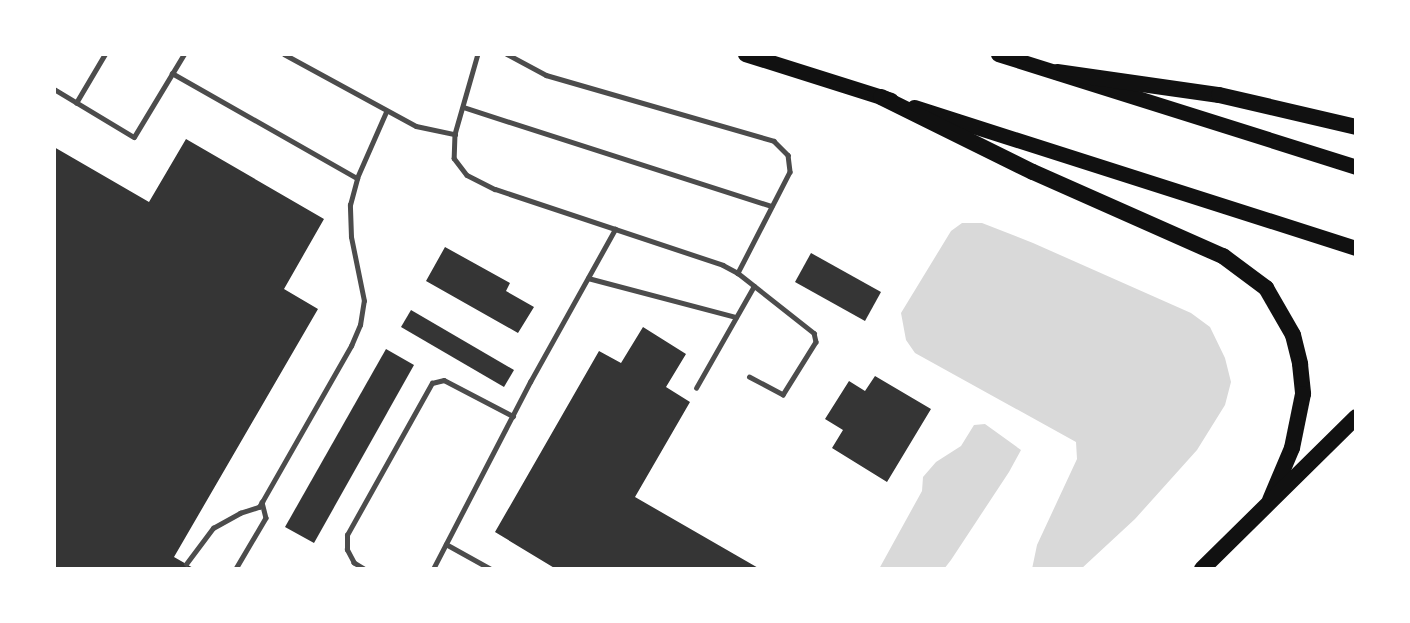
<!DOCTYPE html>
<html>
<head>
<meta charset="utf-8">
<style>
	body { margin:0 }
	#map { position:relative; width:1410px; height:623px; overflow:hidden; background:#fff; font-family:"Alegreya Sans",sans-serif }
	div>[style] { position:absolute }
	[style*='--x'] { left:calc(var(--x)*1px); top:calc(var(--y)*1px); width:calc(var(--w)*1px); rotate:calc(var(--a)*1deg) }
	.water>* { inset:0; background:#d9d9d9 }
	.building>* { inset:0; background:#353535 }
	.service>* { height:4.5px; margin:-2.25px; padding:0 2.25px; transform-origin:2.25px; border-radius:2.25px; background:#4c4c4c }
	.primary>* { height:15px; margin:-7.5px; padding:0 7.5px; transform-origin:7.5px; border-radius:7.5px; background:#111 }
	.motorway>* { height:16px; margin:-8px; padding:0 8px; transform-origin:8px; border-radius:8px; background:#111 }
	span { translate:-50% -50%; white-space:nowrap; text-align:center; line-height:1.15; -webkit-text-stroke:5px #fff; paint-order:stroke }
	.frame { position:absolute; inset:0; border:56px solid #fff; pointer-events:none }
</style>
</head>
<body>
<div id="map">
	<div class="water">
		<div style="clip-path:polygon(962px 223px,982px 223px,1033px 243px,1191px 313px,1210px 327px,1225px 358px,1231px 382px,1225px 405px,1197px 450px,1135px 519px,1081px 569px,1032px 569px,1037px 545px,1077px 459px,1076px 442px,915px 353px,906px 340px,901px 313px,951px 231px)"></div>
		<div style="clip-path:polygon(985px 424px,1021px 450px,1009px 472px,951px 560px,944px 569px,879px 569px,922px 491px,923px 477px,936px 462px,961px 446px,974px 425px)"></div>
	</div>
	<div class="building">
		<div style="clip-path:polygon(186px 139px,324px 219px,284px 289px,318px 309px,174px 557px,195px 569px,54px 569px,54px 147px,149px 202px)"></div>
		<div style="clip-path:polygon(445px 247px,510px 283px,506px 291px,534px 307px,518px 333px,426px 281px)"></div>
		<div style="clip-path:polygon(811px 253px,881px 292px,865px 321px,795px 282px)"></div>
		<div style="clip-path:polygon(411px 310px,514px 370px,504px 387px,401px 327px)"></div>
		<div style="clip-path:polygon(643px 327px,686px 354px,666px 387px,690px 402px,635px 497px,760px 569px,556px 569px,495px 532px,599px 351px,621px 363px)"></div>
		<div style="clip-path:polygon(386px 349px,414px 365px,314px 543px,285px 527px)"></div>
		<div style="clip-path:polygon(875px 376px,931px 409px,887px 482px,832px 448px,843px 430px,825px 419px,849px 381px,865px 391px)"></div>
	</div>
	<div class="service">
		<div style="--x:284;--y:54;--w:150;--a:28.6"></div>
		<div style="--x:416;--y:126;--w:40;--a:12"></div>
		<div style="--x:478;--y:54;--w:83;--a:106"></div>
		<div style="--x:455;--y:134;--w:24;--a:92"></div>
		<div style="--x:454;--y:158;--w:21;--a:53"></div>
		<div style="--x:467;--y:175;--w:31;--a:27"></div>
		<div style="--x:495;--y:189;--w:240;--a:18.4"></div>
		<div style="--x:723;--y:265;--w:17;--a:28"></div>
		<div style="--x:738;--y:273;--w:97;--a:38.3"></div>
		<div style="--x:814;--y:333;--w:9;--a:77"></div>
		<div style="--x:816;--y:342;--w:62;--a:121.9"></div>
		<div style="--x:783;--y:395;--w:38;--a:-152"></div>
		<div style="--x:507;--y:54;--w:44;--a:28.3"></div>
		<div style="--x:546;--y:75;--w:237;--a:16.1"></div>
		<div style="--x:774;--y:141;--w:20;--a:45"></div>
		<div style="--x:788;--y:155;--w:17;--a:83"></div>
		<div style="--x:790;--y:172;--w:114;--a:117.2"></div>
		<div style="--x:172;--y:73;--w:213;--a:29.6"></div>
		<div style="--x:54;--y:89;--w:93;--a:31"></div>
		<div style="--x:134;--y:137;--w:97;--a:-58.9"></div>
		<div style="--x:76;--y:103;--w:57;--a:-59.4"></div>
		<div style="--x:463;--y:107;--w:324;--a:17.8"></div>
		<div style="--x:588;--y:278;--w:153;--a:14.8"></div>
		<div style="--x:696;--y:388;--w:117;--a:-60.4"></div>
		<div style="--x:262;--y:502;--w:180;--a:-60.3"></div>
		<div style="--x:351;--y:346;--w:23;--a:-67"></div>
		<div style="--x:360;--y:325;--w:24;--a:-81"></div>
		<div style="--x:364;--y:301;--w:65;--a:-101.5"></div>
		<div style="--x:351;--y:237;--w:32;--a:-92"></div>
		<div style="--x:350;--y:205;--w:28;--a:-75"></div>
		<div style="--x:357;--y:178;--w:72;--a:-66.3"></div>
		<div style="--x:446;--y:544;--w:51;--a:29.1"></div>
		<div style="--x:186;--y:564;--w:45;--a:-53.1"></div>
		<div style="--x:213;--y:528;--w:31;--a:-29"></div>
		<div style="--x:240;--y:513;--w:20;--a:-18"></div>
		<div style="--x:259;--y:507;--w:6;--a:-59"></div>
		<div style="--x:262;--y:502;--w:16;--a:76"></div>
		<div style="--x:266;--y:518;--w:59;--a:120.5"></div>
		<div style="--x:364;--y:569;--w:12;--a:-149"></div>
		<div style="--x:354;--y:563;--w:15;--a:-118"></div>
		<div style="--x:347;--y:550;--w:15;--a:-90"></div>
		<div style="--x:347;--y:535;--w:174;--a:-60.8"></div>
		<div style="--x:432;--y:383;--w:12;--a:-14"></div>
		<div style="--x:444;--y:380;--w:78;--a:27.6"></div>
		<div style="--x:433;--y:569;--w:211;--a:-62.6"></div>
		<div style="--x:530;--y:382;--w:175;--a:-60.9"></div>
	</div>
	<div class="primary">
		<div style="--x:745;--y:54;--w:153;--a:17.5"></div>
		<div style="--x:998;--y:54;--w:375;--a:17.5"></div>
		<div style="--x:914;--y:107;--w:464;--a:17.7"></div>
	</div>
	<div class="motorway">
		<div style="--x:1057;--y:72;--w:164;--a:8.1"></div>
		<div style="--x:1219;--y:95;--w:141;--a:13.1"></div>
		<div style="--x:881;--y:97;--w:169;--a:26.3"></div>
		<div style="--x:1033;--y:172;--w:208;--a:23.9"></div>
		<div style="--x:1223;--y:256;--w:54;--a:36.7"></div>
		<div style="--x:1266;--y:288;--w:54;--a:60.1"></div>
		<div style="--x:1293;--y:335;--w:30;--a:76"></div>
		<div style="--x:1300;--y:364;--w:30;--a:84"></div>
		<div style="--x:1303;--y:394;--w:55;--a:101.5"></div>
		<div style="--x:1292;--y:448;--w:56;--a:112.9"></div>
		<div style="--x:1202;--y:569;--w:216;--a:-44.6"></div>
	</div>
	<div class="frame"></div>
</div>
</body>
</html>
